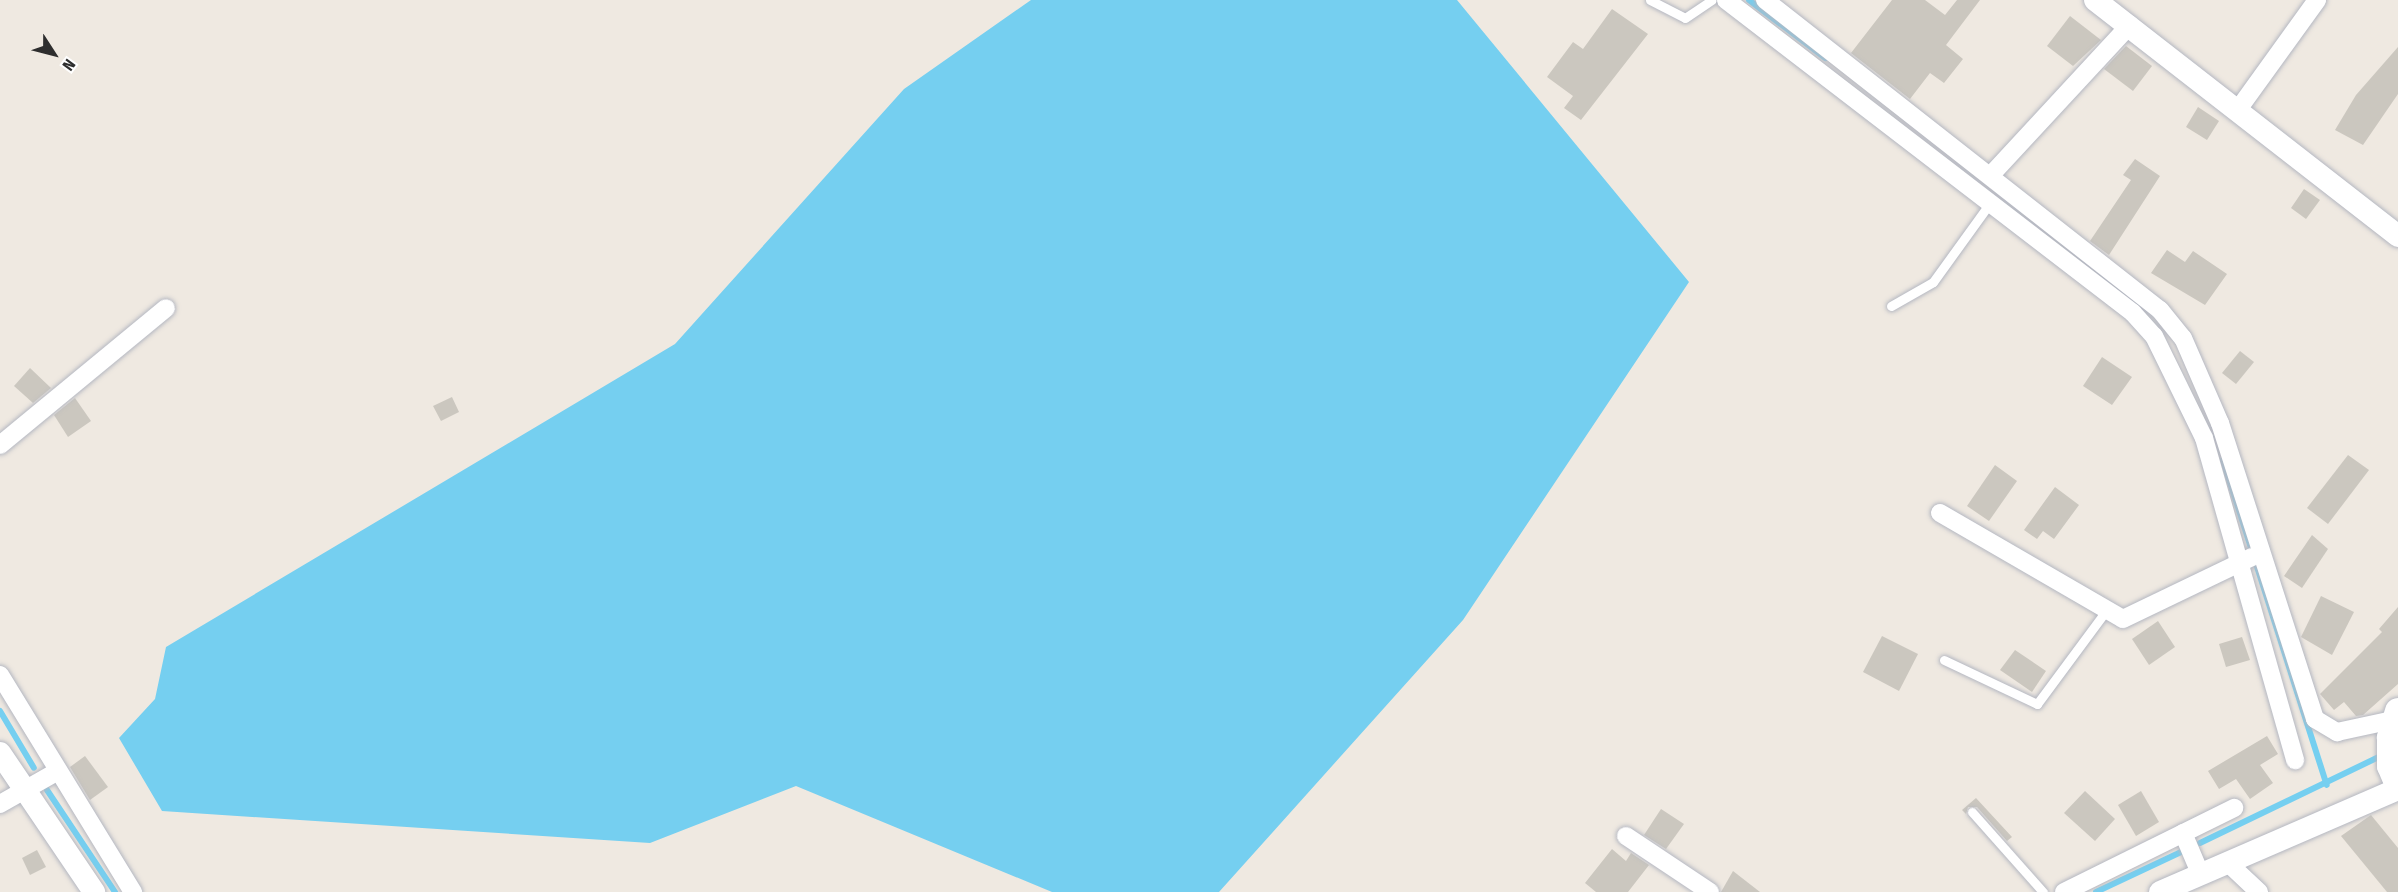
<!DOCTYPE html>
<html>
<head>
<meta charset="utf-8">
<style>
	body { margin:0 }
	#map { position:relative; width:2398px; height:892px; overflow:hidden; background:#efe9e1; font-family:"Fira Sans Condensed",sans-serif }
	div>[style] { position:absolute }
	[style*='--x'] { left:calc(var(--x)*1px); top:calc(var(--y)*1px); width:calc(var(--w)*1px); rotate:calc(var(--a)*1deg) }
	.water>* { inset:0; background:#75cff0 }
	.stream>* { height:6px; margin:-3px; padding:0 3px; transform-origin:3px; border-radius:3px; background:#75cff0 }
	.building>* { inset:0; background:#cbc7bf }
	.roads { filter:drop-shadow(0 0 2px #b4b7c1) drop-shadow(0 0 2px #b4b7c1) }
	.service>* { height:9px; margin:-4.5px; padding:0 4.5px; transform-origin:4.5px; border-radius:4.5px; background:#fff }
	.minor>* { height:18px; margin:-9px; padding:0 9px; transform-origin:9px; border-radius:9px; background:#fff }
	.tertiary>* { height:22px; margin:-11px; padding:0 11px; transform-origin:11px; border-radius:11px; background:#fff }
	.secondary>* { height:26px; margin:-13px; padding:0 13px; transform-origin:13px; border-radius:13px; background:#fff }
	span { translate:-50% -50%; white-space:nowrap; text-align:center; line-height:1.15; -webkit-text-stroke:5px #fff; paint-order:stroke }
	.north { position:absolute; left:24px; top:24px; width:60px; height:60px; -webkit-text-stroke:4px #fff; paint-order:stroke; rotate:126deg; font-size:16px; font-weight:700; line-height:24px; text-align:center; color:#2e2e2e }
	.north::after { content:''; display:block; margin:auto; width:21px; height:27px; background:#2e2e2e; clip-path:polygon(50% 0,100% 100%,50% 72%,0 100%) }
</style>
</head>
<body>
<div id="map">
	<div class="water">
		<div style="clip-path:polygon(1031px 0,1457px 0,1689px 282px,1463px 620px,1219px 892px,1052px 892px,796px 786px,650px 843px,162px 811px,119px 738px,155px 699px,166px 647px,675px 344px,904px 89px)"></div>
	</div>
	<div class="stream">
		<div style="--x:1749;--y:0;--w:96;--a:37.3"></div>
		<div style="--x:2223;--y:460;--w:341;--a:72.3"></div>
		<div style="--x:0;--y:711;--w:66;--a:59.2"></div>
		<div style="--x:47;--y:790;--w:123;--a:56.3"></div>
		<div style="--x:2200;--y:843;--w:203;--a:-25.7"></div>
		<div style="--x:2096;--y:892;--w:94;--a:-25.2"></div>
	</div>
	<div class="building">
		<div style="clip-path:polygon(1892px 0,1925px 0,1945px 15px,1957px 0,1980px 0,1946px 45px,1963px 59px,1944px 83px,1930px 73px,1910px 99px,1851px 53px)"></div>
		<div style="clip-path:polygon(1612px 9px,1648px 34px,1581px 120px,1564px 108px,1573px 96px,1547px 77px,1573px 42px,1583px 49px)"></div>
		<div style="clip-path:polygon(2070px 16px,2101px 40px,2073px 66px,2047px 46px)"></div>
		<div style="clip-path:polygon(2126px 46px,2152px 66px,2133px 91px,2104px 69px)"></div>
		<div style="clip-path:polygon(2398px 47px,2398px 94px,2363px 145px,2335px 130px,2356px 95px)"></div>
		<div style="clip-path:polygon(2198px 107px,2219px 121px,2207px 140px,2186px 127px)"></div>
		<div style="clip-path:polygon(2135px 159px,2160px 176px,2109px 255px,2090px 241px,2131px 180px,2123px 175px)"></div>
		<div style="clip-path:polygon(2304px 189px,2320px 200px,2306px 219px,2291px 208px)"></div>
		<div style="clip-path:polygon(2167px 250px,2185px 262px,2193px 251px,2227px 274px,2205px 305px,2151px 273px)"></div>
		<div style="clip-path:polygon(2240px 351px,2254px 362px,2236px 384px,2222px 373px)"></div>
		<div style="clip-path:polygon(2102px 357px,2132px 377px,2112px 405px,2083px 386px)"></div>
		<div style="clip-path:polygon(30px 368px,51px 388px,33px 403px,14px 386px)"></div>
		<div style="clip-path:polygon(452px 397px,459px 412px,441px 421px,433px 406px)"></div>
		<div style="clip-path:polygon(75px 398px,91px 421px,68px 437px,54px 415px)"></div>
		<div style="clip-path:polygon(2348px 455px,2369px 470px,2328px 524px,2307px 508px)"></div>
		<div style="clip-path:polygon(1995px 465px,2017px 481px,1989px 521px,1967px 506px)"></div>
		<div style="clip-path:polygon(2055px 487px,2079px 505px,2054px 539px,2043px 531px,2037px 539px,2024px 530px)"></div>
		<div style="clip-path:polygon(2312px 535px,2328px 549px,2302px 588px,2284px 576px)"></div>
		<div style="clip-path:polygon(2321px 596px,2354px 612px,2332px 655px,2301px 637px)"></div>
		<div style="clip-path:polygon(2398px 607px,2398px 684px,2363px 715px,2356px 716px,2344px 702px,2334px 710px,2320px 694px,2382px 632px,2379px 629px)"></div>
		<div style="clip-path:polygon(2158px 621px,2175px 647px,2149px 665px,2132px 639px)"></div>
		<div style="clip-path:polygon(1882px 636px,1918px 654px,1899px 691px,1863px 672px)"></div>
		<div style="clip-path:polygon(2242px 637px,2250px 660px,2226px 667px,2219px 644px)"></div>
		<div style="clip-path:polygon(2015px 650px,2046px 671px,2032px 692px,2000px 670px)"></div>
		<div style="clip-path:polygon(2267px 736px,2278px 754px,2260px 765px,2273px 783px,2250px 799px,2236px 779px,2219px 789px,2208px 771px)"></div>
		<div style="clip-path:polygon(85px 756px,108px 787px,90px 800px,70px 767px)"></div>
		<div style="clip-path:polygon(2085px 791px,2115px 819px,2095px 841px,2064px 813px)"></div>
		<div style="clip-path:polygon(2141px 791px,2159px 822px,2136px 836px,2118px 805px)"></div>
		<div style="clip-path:polygon(1976px 798px,2012px 837px,2007px 841px,1977px 807px,1968px 807px,1966px 814px,1962px 810px)"></div>
		<div style="clip-path:polygon(1661px 809px,1684px 824px,1666px 849px,1644px 835px)"></div>
		<div style="clip-path:polygon(2371px 815px,2398px 848px,2398px 892px,2387px 892px,2341px 836px)"></div>
		<div style="clip-path:polygon(1612px 849px,1626px 861px,1631px 853px,1649px 865px,1628px 892px,1596px 892px,1585px 883px)"></div>
		<div style="clip-path:polygon(37px 850px,46px 867px,30px 875px,22px 858px)"></div>
		<div style="clip-path:polygon(1733px 871px,1760px 892px,1721px 892px)"></div>
	</div>
	<div class="roads">
		<div class="service">
			<div style="--x:1650;--y:0;--w:39;--a:27"></div>
			<div style="--x:1685;--y:18;--w:32;--a:-34"></div>
			<div style="--x:1891;--y:306;--w:48;--a:-29.7"></div>
			<div style="--x:1933;--y:282;--w:97;--a:-54.2"></div>
			<div style="--x:1944;--y:660;--w:103;--a:25.3"></div>
			<div style="--x:2037;--y:704;--w:114;--a:-53.5"></div>
			<div style="--x:1972;--y:812;--w:107;--a:48.4"></div>
		</div>
		<div class="minor">
			<div style="--x:1726;--y:0;--w:513;--a:37.56"></div>
			<div style="--x:2133;--y:313;--w:31;--a:48"></div>
			<div style="--x:2154;--y:336;--w:114;--a:63.9"></div>
			<div style="--x:2204;--y:438;--w:335;--a:74.2"></div>
			<div style="--x:1765;--y:0;--w:502;--a:38.13"></div>
			<div style="--x:2160;--y:310;--w:36;--a:51"></div>
			<div style="--x:2183;--y:338;--w:93;--a:66.5"></div>
			<div style="--x:2220;--y:423;--w:311;--a:72.2"></div>
			<div style="--x:2315;--y:719;--w:26;--a:31"></div>
			<div style="--x:2337;--y:732;--w:57;--a:-12.1"></div>
			<div style="--x:2237;--y:111;--w:137;--a:-54.2"></div>
			<div style="--x:1990;--y:176;--w:206;--a:-47.2"></div>
			<div style="--x:0;--y:445;--w:215;--a:-39.5"></div>
			<div style="--x:1940;--y:513;--w:211;--a:30.1"></div>
			<div style="--x:2123;--y:619;--w:143;--a:-25.7"></div>
			<div style="--x:0;--y:675;--w:255;--a:58.5"></div>
			<div style="--x:0;--y:804;--w:67;--a:-29.6"></div>
			<div style="--x:2183;--y:833;--w:43;--a:67"></div>
			<div style="--x:1626;--y:836;--w:101;--a:33.7"></div>
			<div style="--x:2227;--y:862;--w:44;--a:43.2"></div>
			<div style="--x:2064;--y:892;--w:190;--a:-26.3"></div>
		</div>
		<div class="tertiary">
			<div style="--x:2095;--y:0;--w:384;--a:37.9"></div>
			<div style="--x:0;--y:753;--w:168;--a:55.9"></div>
			<div style="--x:2160;--y:892;--w:259;--a:-23.4"></div>
		</div>
		<div class="secondary">
			<div style="--x:2398;--y:711;--w:28;--a:107"></div>
			<div style="--x:2390;--y:738;--w:28;--a:90"></div>
			<div style="--x:2390;--y:766;--w:21;--a:67"></div>
		</div>
	</div>
	<div class="north">N</div>
</div>
</body>
</html>
